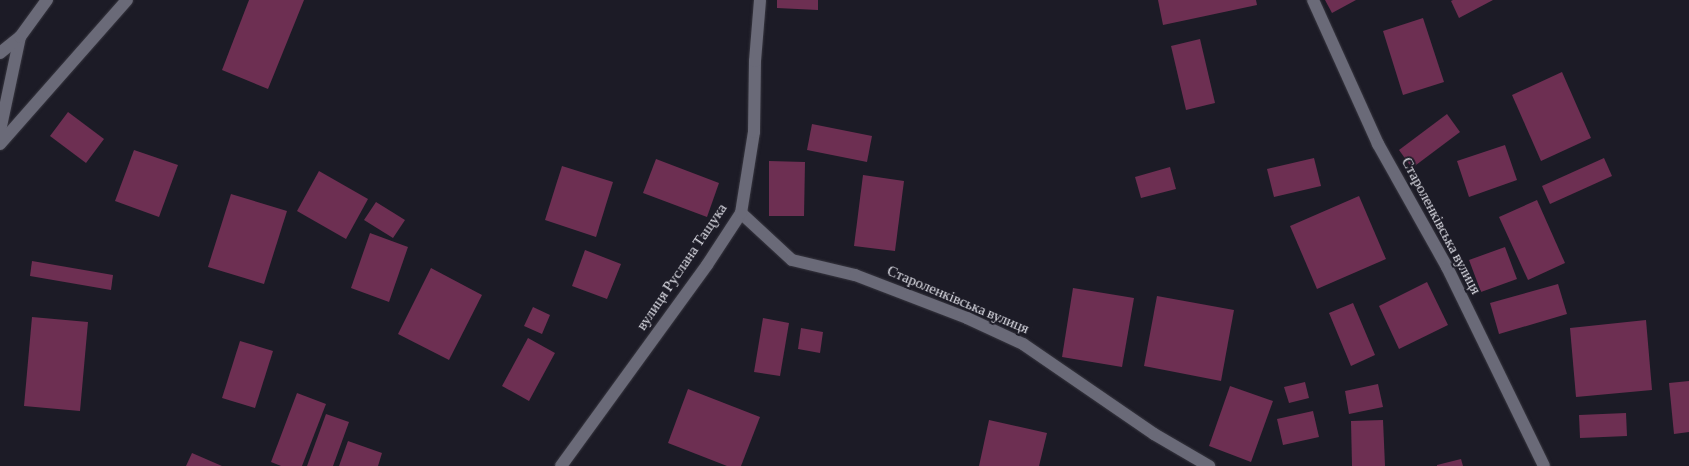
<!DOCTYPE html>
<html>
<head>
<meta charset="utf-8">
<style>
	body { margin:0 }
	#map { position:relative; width:1689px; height:466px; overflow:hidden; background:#1c1b26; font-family:"Crimson Pro",serif }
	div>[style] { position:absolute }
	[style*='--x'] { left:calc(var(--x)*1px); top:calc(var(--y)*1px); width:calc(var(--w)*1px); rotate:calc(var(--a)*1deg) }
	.building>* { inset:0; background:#6d2f52 }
	.roads { filter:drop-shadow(0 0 1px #37363f) drop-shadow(0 0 1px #37363f) }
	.lane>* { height:12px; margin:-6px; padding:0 6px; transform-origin:6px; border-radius:6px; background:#6a6a78 }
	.street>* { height:12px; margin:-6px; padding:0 6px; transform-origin:6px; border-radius:6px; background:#6a6a78 }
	span { translate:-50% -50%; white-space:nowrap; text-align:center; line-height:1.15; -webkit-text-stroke:4px #1c1b26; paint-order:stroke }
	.street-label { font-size:15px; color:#e0e0e8 }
</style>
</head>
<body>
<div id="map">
	<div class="building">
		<div style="clip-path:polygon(249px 0,304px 0,268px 89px,222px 70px)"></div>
		<div style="clip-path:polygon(777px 0,818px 0,818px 10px,777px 8px)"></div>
		<div style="clip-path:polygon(1158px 0,1256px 0,1257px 5px,1163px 25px)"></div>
		<div style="clip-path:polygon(1325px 0,1356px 0,1332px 13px)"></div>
		<div style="clip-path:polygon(1453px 0,1493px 0,1459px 18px,1451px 1px)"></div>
		<div style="clip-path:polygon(1423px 18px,1444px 82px,1403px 95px,1383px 31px)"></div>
		<div style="clip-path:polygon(1200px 39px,1215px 103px,1186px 110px,1171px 46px)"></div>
		<div style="clip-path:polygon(1562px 72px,1591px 138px,1541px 161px,1512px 95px)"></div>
		<div style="clip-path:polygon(68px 112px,104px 139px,86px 163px,50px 136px)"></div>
		<div style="clip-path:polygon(1447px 114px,1460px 132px,1412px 168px,1399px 150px)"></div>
		<div style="clip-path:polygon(812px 124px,872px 136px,867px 162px,807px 150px)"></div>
		<div style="clip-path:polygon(1505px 145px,1517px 180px,1469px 197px,1457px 161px)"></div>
		<div style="clip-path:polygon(134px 150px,178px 165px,159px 217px,115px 201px)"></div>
		<div style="clip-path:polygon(1314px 158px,1321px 186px,1274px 197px,1267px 169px)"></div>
		<div style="clip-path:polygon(1604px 158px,1612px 176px,1550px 204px,1542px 186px)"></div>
		<div style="clip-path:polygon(656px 159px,719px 183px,707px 217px,643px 193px)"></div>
		<div style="clip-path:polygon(769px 161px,805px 162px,804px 216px,769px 216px)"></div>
		<div style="clip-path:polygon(562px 166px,613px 182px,596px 237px,545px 220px)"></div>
		<div style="clip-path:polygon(1170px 167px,1176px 189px,1141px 198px,1135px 177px)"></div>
		<div style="clip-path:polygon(319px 171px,368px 199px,346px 239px,297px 211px)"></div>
		<div style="clip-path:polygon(863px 175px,904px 181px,895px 251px,854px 246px)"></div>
		<div style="clip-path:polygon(231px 194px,287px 211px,264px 284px,208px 267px)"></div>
		<div style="clip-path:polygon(1359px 196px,1386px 259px,1317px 289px,1290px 226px)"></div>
		<div style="clip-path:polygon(1537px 200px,1565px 263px,1528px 280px,1499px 217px)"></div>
		<div style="clip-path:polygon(376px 202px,405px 220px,393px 238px,364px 220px)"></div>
		<div style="clip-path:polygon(370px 233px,408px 247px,389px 302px,351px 288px)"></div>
		<div style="clip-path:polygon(1505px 247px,1517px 279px,1481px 292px,1469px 260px)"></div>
		<div style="clip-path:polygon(585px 250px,621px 264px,607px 299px,572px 286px)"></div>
		<div style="clip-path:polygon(32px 261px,113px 275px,111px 290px,30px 276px)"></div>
		<div style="clip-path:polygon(431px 268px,482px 295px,449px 360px,398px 334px)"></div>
		<div style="clip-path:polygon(1427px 282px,1448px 325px,1399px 349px,1379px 306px)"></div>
		<div style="clip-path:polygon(1558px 284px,1567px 314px,1499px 334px,1490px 303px)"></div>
		<div style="clip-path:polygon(1073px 288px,1134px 298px,1122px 367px,1062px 357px)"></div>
		<div style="clip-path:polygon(1157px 296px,1234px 310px,1221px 381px,1144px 366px)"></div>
		<div style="clip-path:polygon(1353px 303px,1375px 355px,1351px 366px,1329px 313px)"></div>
		<div style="clip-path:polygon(533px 307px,550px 315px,542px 334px,524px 326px)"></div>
		<div style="clip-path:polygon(32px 317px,88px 322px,80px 411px,24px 406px)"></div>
		<div style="clip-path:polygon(763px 318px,789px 323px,780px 376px,754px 372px)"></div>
		<div style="clip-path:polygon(1646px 320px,1652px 390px,1576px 397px,1570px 328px)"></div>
		<div style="clip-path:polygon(801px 328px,823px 332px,820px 353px,798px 349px)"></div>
		<div style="clip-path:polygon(528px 338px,555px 353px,529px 401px,502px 386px)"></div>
		<div style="clip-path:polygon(240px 341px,273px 351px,255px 408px,222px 398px)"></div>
		<div style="clip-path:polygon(1689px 381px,1689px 432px,1674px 434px,1669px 383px)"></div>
		<div style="clip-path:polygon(1305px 382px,1309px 398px,1289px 403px,1284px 387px)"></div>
		<div style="clip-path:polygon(1378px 384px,1383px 407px,1349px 414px,1345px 391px)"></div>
		<div style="clip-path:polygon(1230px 386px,1273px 401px,1251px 462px,1209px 446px)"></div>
		<div style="clip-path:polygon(688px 389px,760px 417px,741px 466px,727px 466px,668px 443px)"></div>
		<div style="clip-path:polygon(297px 393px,326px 404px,302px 466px,281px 466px,271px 462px)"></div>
		<div style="clip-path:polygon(1313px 411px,1319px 437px,1283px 445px,1277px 419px)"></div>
		<div style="clip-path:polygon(1626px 413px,1627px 436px,1580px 438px,1579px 415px)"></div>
		<div style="clip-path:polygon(326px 414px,349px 422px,333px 466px,307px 466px)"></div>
		<div style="clip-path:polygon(989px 420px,1047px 433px,1039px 466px,979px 466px)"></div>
		<div style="clip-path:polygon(1383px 420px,1385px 466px,1352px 466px,1351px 421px)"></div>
		<div style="clip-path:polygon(348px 441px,382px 453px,378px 466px,339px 466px)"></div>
		<div style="clip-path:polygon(192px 453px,222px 466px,186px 466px)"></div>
		<div style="clip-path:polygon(1461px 459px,1463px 466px,1437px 466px,1437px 465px)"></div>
	</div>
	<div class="roads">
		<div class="lane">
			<div style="--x:0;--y:131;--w:96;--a:-78"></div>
		</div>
		<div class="street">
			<div style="--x:1313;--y:0;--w:158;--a:65.7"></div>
			<div style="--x:1378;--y:144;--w:141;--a:60.7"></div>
			<div style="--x:1447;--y:267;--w:221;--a:64"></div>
			<div style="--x:0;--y:53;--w:26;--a:-39"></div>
			<div style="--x:20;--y:37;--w:46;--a:-53.9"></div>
			<div style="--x:0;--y:144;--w:192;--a:-48.6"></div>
			<div style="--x:741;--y:213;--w:69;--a:42.7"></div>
			<div style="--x:792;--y:260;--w:65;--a:13.4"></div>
			<div style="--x:855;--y:275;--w:120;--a:21"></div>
			<div style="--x:967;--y:318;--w:62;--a:24.9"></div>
			<div style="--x:1023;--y:344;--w:159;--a:34.5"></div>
			<div style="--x:1154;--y:434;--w:64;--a:30.2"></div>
			<div style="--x:561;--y:466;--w:248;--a:-54"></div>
			<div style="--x:707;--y:265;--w:62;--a:-56.8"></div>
			<div style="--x:741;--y:213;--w:82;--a:-80.9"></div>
			<div style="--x:754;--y:132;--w:71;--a:-89.2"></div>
			<div style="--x:755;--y:61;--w:61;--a:-85.3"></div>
		</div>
	</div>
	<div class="street-label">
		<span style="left:1441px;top:226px;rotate:62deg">Староленківська вулиця</span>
		<span style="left:682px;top:267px;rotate:-56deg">вулиця Руслана Тащука</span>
		<span style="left:958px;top:300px;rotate:23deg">Староленківська вулиця</span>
	</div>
</div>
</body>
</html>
